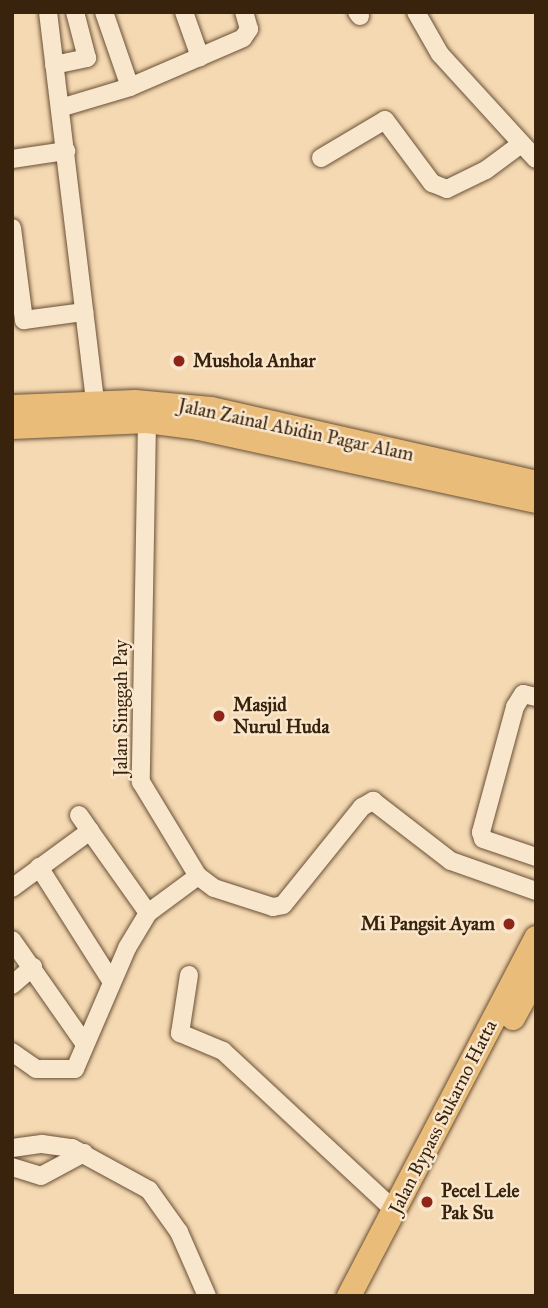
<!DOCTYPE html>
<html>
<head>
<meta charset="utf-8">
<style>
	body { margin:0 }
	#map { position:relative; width:548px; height:1308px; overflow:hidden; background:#f5d9b2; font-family:"IM FELL Great Primer",serif }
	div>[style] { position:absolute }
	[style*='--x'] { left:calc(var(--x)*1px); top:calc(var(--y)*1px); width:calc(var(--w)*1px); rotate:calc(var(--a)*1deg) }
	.roads { filter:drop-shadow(0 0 2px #695036) drop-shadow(0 0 2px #695036) }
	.minor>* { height:18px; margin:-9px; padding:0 9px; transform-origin:9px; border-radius:9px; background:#f8e6cd }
	.highway>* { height:24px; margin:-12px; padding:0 12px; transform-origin:12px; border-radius:12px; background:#eabc79 }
	.dots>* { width:19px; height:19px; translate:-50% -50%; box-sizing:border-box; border:4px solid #f8e6cd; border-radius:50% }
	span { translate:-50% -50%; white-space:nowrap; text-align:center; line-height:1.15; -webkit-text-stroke:5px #f8e6cd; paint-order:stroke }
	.poi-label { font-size:19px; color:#3a230c; font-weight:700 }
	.left { translate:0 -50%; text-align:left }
	.right { translate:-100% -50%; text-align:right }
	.street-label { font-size:19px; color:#3a230c }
	.frame { position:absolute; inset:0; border:14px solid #3a230c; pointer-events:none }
</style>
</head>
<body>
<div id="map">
	<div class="roads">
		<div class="minor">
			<div style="--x:48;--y:12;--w:394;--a:83.1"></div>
			<div style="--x:104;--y:12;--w:79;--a:70.9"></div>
			<div style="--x:184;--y:12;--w:48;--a:70.4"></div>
			<div style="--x:357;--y:12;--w:5;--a:53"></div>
			<div style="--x:416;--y:12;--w:48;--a:60.3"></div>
			<div style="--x:440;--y:54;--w:142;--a:47.6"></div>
			<div style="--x:54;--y:65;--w:34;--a:-12"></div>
			<div style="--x:87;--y:58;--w:48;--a:-104.6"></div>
			<div style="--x:60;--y:108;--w:73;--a:-16.7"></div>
			<div style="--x:130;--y:87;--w:123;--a:-23.4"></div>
			<div style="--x:243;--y:38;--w:11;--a:-56"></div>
			<div style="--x:249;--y:29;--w:18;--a:-106"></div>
			<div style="--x:321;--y:158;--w:74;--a:-30.7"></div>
			<div style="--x:385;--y:120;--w:79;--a:53.3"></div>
			<div style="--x:432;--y:183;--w:16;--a:22"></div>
			<div style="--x:447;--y:189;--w:43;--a:-26"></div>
			<div style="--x:486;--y:170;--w:44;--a:-36.6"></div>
			<div style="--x:12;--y:159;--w:55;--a:-8.4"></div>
			<div style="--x:12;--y:228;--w:93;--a:82.6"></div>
			<div style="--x:24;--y:320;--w:61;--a:-7.6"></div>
			<div style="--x:147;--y:421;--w:361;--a:91"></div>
			<div style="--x:141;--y:782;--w:110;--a:58.8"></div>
			<div style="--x:198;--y:876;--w:20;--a:37"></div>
			<div style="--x:214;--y:888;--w:62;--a:17.9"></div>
			<div style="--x:273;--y:907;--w:10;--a:-11"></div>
			<div style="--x:283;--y:905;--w:126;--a:-51.1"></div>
			<div style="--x:362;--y:807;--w:13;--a:-29"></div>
			<div style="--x:373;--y:801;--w:98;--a:37.6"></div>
			<div style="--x:451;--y:861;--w:90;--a:19.4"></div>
			<div style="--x:536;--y:697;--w:13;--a:-167"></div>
			<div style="--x:523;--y:694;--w:15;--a:122"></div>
			<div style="--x:515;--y:707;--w:130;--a:105.2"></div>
			<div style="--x:481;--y:832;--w:7;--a:74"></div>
			<div style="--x:483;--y:839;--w:56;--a:18.8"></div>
			<div style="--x:79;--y:815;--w:19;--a:55"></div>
			<div style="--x:39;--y:867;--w:136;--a:57.6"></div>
			<div style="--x:12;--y:888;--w:97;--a:-36.2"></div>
			<div style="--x:90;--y:831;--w:100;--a:54.7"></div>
			<div style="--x:12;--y:940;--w:126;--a:55"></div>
			<div style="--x:189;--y:975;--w:59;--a:98.8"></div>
			<div style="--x:180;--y:1033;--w:47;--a:22.7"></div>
			<div style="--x:223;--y:1051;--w:235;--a:42.9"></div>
			<div style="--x:12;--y:985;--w:28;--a:-41"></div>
			<div style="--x:12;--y:1052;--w:29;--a:35"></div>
			<div style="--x:36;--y:1069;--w:39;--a:0"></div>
			<div style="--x:75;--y:1069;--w:132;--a:-66.7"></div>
			<div style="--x:127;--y:948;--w:41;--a:-59"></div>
			<div style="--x:148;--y:913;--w:62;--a:-36.5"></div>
			<div style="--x:12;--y:1148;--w:30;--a:-8"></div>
			<div style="--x:42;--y:1144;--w:30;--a:8"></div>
			<div style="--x:72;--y:1148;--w:88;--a:28.6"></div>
			<div style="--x:149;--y:1190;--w:52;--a:54.5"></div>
			<div style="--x:179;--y:1232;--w:70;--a:66.4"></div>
			<div style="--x:12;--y:1167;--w:30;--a:17"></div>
			<div style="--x:41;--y:1176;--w:49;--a:-28.1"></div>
		</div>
		<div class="highway">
			<div style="--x:12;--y:407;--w:123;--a:-2.3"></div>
			<div style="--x:135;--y:402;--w:76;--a:5.3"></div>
			<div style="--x:211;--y:409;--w:333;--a:12.8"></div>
			<div style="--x:12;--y:427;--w:135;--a:-2.5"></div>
			<div style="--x:147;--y:421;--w:52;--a:7.7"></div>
			<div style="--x:199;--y:428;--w:345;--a:12.2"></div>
			<div style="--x:513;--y:1018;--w:48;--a:-61.3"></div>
			<div style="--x:349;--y:1296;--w:404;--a:-62.4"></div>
		</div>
	</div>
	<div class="dots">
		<div style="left:179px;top:361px;background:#8f2418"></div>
		<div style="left:219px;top:716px;background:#8f2418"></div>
		<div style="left:509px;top:924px;background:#8f2418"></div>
		<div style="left:427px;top:1202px;background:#8f2418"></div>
	</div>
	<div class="poi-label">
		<span class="left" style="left:193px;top:361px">Mushola Anhar</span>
		<span class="left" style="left:233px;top:716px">Masjid<br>Nurul Huda</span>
		<span class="right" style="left:495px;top:924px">Mi Pangsit Ayam</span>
		<span class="left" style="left:441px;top:1202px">Pecel Lele<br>Pak Su</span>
	</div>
	<div class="street-label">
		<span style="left:296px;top:430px;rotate:12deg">Jalan Zainal Abidin Pagar Alam</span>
		<span style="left:121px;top:708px;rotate:-90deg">Jalan Singgah Pay</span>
		<span style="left:443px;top:1117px;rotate:-63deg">Jalan Bypass Sukarno Hatta</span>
	</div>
	<div class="frame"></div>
</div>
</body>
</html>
